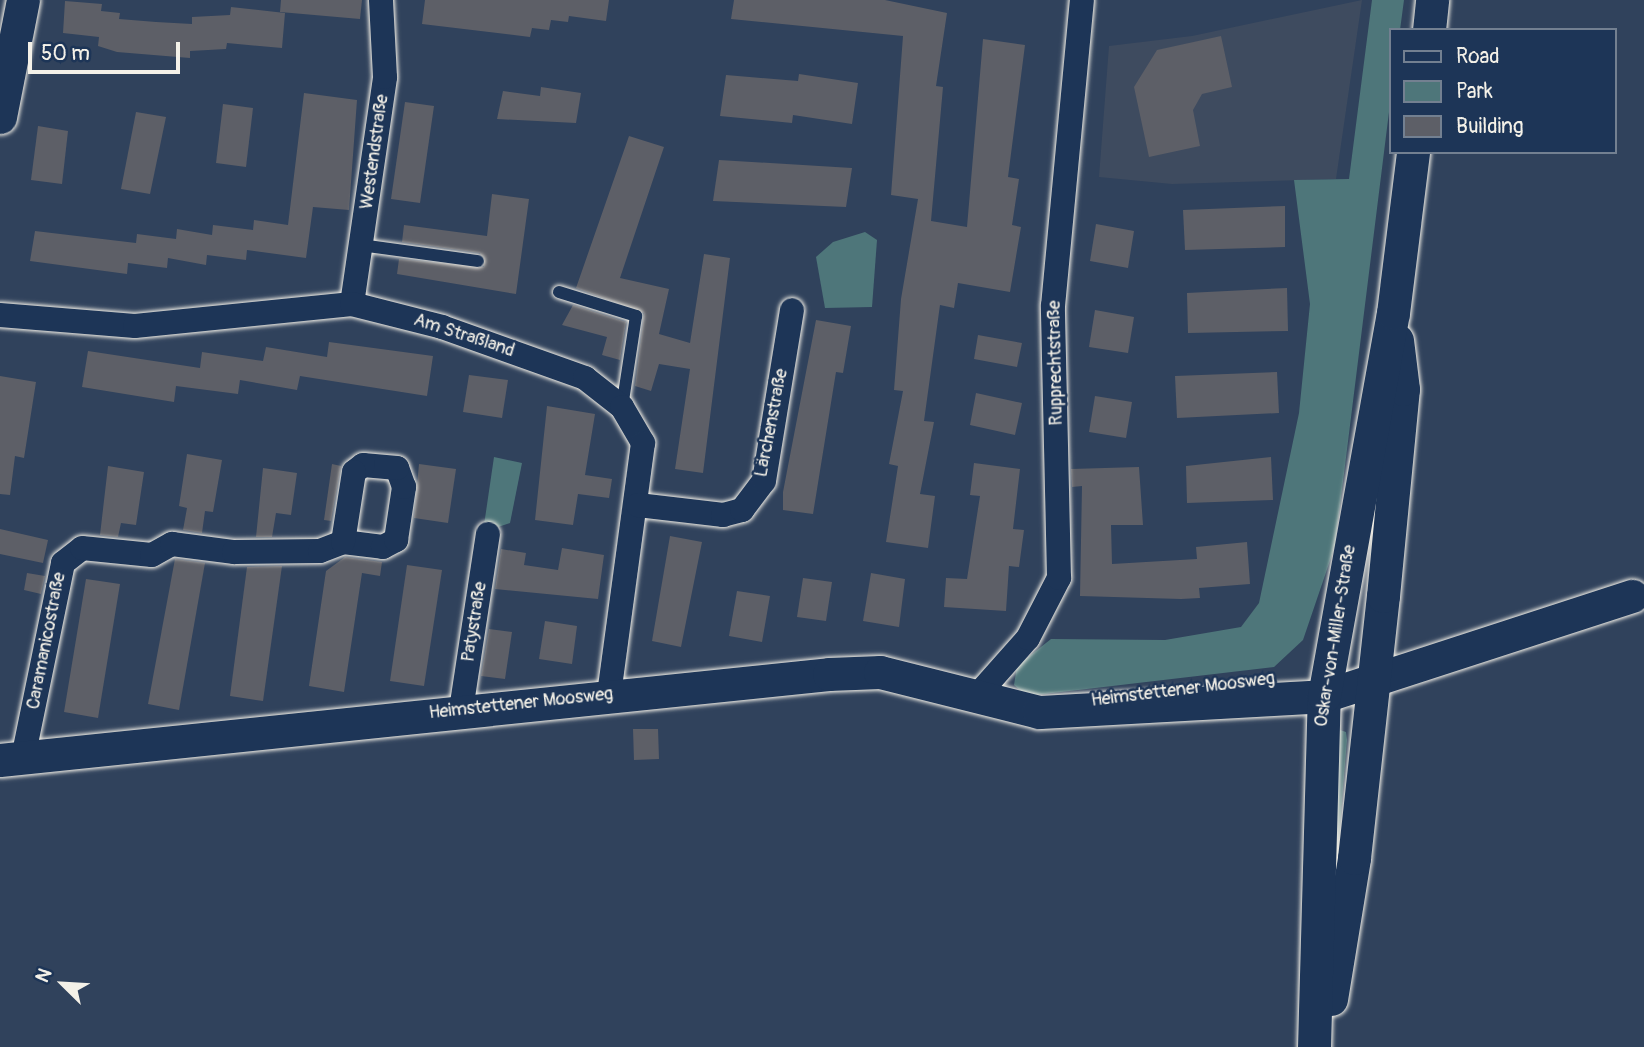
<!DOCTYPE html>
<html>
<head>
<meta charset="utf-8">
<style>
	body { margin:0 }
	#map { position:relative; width:1644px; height:1047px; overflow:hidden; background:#30425c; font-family:Pangolin,sans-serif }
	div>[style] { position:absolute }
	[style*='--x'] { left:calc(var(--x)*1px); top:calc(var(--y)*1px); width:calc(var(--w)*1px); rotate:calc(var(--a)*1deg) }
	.built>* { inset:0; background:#3e4b5f }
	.green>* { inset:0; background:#4e767a }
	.building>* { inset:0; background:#5d5f67 }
	.roads { filter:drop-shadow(0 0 2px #f4f1e8) drop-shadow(0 0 2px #f4f1e8) }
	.lane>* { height:12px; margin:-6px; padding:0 6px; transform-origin:6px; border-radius:6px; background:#1d3557 }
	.street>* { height:24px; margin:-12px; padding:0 12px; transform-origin:12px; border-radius:12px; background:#1d3557 }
	.secondary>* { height:33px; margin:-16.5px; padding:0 16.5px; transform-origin:16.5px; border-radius:16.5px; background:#1d3557 }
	span { translate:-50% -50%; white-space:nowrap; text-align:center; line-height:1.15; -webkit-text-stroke:5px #1d3557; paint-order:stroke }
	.street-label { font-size:18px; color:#f4f1e8 }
	.legend { position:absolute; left:1389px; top:28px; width:228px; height:126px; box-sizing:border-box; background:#1d3557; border:2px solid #738091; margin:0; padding:9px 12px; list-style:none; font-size:21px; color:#f4f1e8 }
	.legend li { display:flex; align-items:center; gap:14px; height:35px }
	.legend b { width:35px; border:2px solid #738091 }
	.north { position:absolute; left:28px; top:949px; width:70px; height:70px; -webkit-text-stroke:5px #1d3557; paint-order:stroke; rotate:294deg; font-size:19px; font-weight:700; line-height:28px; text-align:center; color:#f4f1e8 }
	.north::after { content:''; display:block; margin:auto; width:24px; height:32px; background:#f4f1e8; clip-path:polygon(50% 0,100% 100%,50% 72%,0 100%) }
	.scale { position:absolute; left:28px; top:42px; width:152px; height:32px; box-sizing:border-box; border:4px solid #f4f1e8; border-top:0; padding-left:9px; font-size:21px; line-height:24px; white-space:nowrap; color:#f4f1e8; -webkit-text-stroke:5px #1d3557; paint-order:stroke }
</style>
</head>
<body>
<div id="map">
	<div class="built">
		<div style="clip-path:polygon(1362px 0,1336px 179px,1172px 184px,1099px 177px,1109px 46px,1192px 36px)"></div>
	</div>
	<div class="green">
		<div style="clip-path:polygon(1372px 0,1404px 0,1400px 30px,1390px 30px,1390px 104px,1335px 546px,1303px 640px,1274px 667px,1027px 696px,1014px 685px,1017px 666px,1051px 639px,1165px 640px,1241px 627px,1259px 603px,1299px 413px,1310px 304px,1294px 180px,1349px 179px)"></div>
		<div style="clip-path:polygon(865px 232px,877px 240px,872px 307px,825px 308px,816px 257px,833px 242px)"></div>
		<div style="clip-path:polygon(494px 457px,522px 463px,510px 523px,483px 532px)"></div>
		<div style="clip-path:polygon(1334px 728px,1346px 732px,1347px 740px,1335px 887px)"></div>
	</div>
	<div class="building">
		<div style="clip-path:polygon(281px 0,362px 0,360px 19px,280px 12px)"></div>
		<div style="clip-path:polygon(425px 0,609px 0,606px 21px,569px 16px,568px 22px,551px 20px,549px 30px,532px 28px,530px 37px,422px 24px)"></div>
		<div style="clip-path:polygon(734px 0,885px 0,947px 13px,936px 86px,943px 87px,931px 221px,967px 227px,983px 39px,1025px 45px,1008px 177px,1019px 179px,1012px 225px,1021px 227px,1010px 292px,958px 283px,954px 308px,940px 305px,924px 421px,934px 422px,920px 494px,935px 496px,928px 548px,886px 542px,898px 466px,889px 464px,903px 391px,894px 390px,901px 299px,918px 199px,891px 195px,903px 36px,731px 19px)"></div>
		<div style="clip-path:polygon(65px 1px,102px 4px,101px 11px,120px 13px,119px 19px,156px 22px,192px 24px,192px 17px,230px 15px,231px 7px,285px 13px,282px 48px,227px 43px,226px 49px,190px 51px,190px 58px,117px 52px,98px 46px,99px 37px,63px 33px)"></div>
		<div style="clip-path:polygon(1221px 36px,1232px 87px,1202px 94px,1193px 110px,1200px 146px,1149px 157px,1134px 87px,1157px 50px)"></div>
		<div style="clip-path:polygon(799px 74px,858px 83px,852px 124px,793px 115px,792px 123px,720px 116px,726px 75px,798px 81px)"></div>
		<div style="clip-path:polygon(541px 87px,581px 93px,576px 123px,497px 119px,503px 91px,540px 96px)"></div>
		<div style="clip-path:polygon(304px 93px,357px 100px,349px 210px,313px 207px,306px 258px,247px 250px,246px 260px,207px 255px,206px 265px,168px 258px,167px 268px,128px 263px,127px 274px,30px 261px,35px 231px,136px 243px,137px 234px,176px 239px,177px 229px,212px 235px,213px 225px,253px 230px,254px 220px,288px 225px)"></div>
		<div style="clip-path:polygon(405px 102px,434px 106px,420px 203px,391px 199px)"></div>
		<div style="clip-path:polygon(223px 104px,253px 108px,246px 167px,216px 163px)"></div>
		<div style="clip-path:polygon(136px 112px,166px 117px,150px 194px,121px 189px)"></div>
		<div style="clip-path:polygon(38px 126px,68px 131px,62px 184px,31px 180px)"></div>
		<div style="clip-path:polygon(629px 136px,664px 147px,620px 278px,669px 289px,659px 334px,690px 343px,704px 254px,730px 258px,703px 473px,675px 469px,690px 369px,659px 364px,651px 391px,635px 386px,644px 313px,576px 288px)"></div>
		<div style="clip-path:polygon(719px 160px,852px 168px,846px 207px,713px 201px)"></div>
		<div style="clip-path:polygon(492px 194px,529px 199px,516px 294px,397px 274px,399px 259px,484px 267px,480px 253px,402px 242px,404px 225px,487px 236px)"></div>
		<div style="clip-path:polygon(1285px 206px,1285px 247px,1185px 250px,1183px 210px)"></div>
		<div style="clip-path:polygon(1096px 224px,1134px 231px,1128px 268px,1090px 261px)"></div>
		<div style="clip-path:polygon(1287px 288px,1288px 331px,1188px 333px,1187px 293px)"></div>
		<div style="clip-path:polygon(573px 305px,626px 322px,620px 360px,602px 355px,607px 337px,562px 325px)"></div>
		<div style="clip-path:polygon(1095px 310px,1134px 317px,1128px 353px,1089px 347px)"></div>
		<div style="clip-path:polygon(816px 320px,851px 326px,843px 373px,836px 372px,813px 514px,783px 510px,783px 492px)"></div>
		<div style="clip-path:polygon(978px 335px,1022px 343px,1017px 367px,974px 359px)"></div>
		<div style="clip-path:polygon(329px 342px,433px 356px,427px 396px,300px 376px,297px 390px,240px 380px,238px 394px,176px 386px,174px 402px,82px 387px,88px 351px,200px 368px,202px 352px,263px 361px,266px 347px,327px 357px)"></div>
		<div style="clip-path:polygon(1277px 372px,1279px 413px,1177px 418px,1175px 376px)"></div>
		<div style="clip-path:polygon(469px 375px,508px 380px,502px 418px,463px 412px)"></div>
		<div style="clip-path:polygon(0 376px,36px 382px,24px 458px,15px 456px,10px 495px,0 494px)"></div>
		<div style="clip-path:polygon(976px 393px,1022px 403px,1015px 435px,970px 425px)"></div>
		<div style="clip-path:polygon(1095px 396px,1132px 402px,1126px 438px,1089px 432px)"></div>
		<div style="clip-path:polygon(547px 406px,595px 414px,585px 475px,612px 479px,609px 498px,578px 494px,573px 525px,535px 520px)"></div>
		<div style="clip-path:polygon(187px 454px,222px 460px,213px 512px,205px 511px,202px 533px,183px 530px,187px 508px,179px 506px)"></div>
		<div style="clip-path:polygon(1271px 457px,1273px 500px,1187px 503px,1186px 466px)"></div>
		<div style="clip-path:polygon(974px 463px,1020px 469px,1013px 529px,1024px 530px,1019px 567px,1009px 566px,1006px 611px,944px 607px,946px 578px,967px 579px,980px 496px,970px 495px)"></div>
		<div style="clip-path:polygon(332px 464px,341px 466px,331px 521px,324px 520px)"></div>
		<div style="clip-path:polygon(419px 464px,456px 469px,448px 523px,414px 518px)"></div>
		<div style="clip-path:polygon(108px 466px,144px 472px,136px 525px,121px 523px,118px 537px,100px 535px)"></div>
		<div style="clip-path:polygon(1139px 467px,1143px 525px,1111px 525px,1112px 564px,1197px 559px,1196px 547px,1247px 542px,1250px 584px,1199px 588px,1200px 598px,1181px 599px,1080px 596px,1082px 486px,1072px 487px,1071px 469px)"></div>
		<div style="clip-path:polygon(263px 468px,297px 473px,291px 515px,276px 513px,272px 537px,256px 537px)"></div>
		<div style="clip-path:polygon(0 529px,48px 540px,43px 563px,0 554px)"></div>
		<div style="clip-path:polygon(670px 536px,702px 542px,681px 647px,652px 641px)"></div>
		<div style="clip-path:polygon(562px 548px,604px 555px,598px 599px,495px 589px,501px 549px,526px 553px,524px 565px,558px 570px)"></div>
		<div style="clip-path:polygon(345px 557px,382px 562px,380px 576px,362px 573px,344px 692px,309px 686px,326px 571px)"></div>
		<div style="clip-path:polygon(175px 559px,205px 563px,179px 710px,148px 704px)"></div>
		<div style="clip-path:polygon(407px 565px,442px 570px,424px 686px,390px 681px)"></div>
		<div style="clip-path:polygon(282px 566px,263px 701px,230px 696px,247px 567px)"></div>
		<div style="clip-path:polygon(27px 573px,45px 576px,41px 594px,24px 590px)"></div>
		<div style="clip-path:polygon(871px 573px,905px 579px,899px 627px,863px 621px)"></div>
		<div style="clip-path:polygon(803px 578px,832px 582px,826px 621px,797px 617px)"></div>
		<div style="clip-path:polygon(86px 579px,120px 584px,98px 718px,64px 712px)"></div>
		<div style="clip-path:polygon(737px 591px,770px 596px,762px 642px,729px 636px)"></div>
		<div style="clip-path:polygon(545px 621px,577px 626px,572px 664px,539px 659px)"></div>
		<div style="clip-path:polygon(489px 629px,512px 632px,505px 679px,481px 676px)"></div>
		<div style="clip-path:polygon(633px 729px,658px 729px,659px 759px,634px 760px)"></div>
	</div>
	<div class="roads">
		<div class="lane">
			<div style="--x:361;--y:245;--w:118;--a:7.8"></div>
			<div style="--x:559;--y:292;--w:81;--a:17.3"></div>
			<div style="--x:636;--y:316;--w:92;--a:98.7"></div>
		</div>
		<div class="street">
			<div style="--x:352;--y:304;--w:229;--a:-81.7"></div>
			<div style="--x:385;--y:77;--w:77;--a:-93"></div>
			<div style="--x:0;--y:315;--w:135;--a:4.7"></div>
			<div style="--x:135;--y:326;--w:218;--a:-5.8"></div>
			<div style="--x:352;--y:304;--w:93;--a:14.3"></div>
			<div style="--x:442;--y:327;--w:152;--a:19.6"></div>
			<div style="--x:585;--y:378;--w:47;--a:38.1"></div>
			<div style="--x:622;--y:407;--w:42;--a:59.7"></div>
			<div style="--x:643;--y:443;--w:253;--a:97.7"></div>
			<div style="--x:638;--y:505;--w:86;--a:6.7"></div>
			<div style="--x:723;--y:515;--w:20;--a:-15"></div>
			<div style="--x:742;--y:510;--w:36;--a:-53"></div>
			<div style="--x:764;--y:481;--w:173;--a:-80.7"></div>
			<div style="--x:974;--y:699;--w:81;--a:-48.5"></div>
			<div style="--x:1028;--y:638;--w:68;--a:-62.7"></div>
			<div style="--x:1059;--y:578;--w:272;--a:-91.3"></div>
			<div style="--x:1053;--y:306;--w:307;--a:-84.6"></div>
			<div style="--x:461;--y:710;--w:178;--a:-81.3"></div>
			<div style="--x:23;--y:758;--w:199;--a:-78.4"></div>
			<div style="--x:63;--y:563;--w:24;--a:-38"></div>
			<div style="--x:82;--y:548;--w:70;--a:5.7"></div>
			<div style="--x:152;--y:555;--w:23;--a:-29"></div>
			<div style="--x:172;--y:544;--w:63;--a:7.4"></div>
			<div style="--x:234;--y:552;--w:86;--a:-0.7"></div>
			<div style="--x:320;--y:551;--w:25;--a:-21"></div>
			<div style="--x:343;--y:542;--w:40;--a:7.1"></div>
			<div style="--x:383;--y:547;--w:15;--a:-28"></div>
			<div style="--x:396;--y:540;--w:54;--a:-81.4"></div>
			<div style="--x:404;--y:487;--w:20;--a:-110"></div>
			<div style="--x:397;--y:468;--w:34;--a:-175"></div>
			<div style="--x:363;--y:465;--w:11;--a:142"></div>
			<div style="--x:354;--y:472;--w:71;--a:98.9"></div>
		</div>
		<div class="secondary">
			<div style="--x:1429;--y:30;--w:30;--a:-84"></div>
			<div style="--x:0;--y:117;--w:119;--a:-78.9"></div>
			<div style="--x:0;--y:760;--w:833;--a:-5.92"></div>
			<div style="--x:829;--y:674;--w:51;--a:-2.2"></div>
			<div style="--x:880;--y:672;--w:164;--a:14.1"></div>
			<div style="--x:1039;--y:712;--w:285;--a:-3.2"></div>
			<div style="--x:1324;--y:696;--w:324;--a:-18"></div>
			<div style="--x:1331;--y:999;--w:143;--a:-80.7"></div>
			<div style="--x:1354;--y:858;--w:264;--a:-83.7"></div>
			<div style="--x:1383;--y:596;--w:208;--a:-84.5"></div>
			<div style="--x:1403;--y:389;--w:49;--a:-97"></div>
			<div style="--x:1314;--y:1047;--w:351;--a:-88.4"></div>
			<div style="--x:1324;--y:696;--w:389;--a:-79.8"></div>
			<div style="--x:1393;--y:313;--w:162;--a:-82.9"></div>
		</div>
	</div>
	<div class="street-label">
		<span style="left:375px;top:152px;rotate:-82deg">Westendstraße</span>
		<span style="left:464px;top:336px;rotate:18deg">Am Straßland</span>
		<span style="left:1056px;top:363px;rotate:-91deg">Rupprechtstraße</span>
		<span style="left:772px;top:423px;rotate:-79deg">Lärchenstraße</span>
		<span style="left:475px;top:622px;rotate:-81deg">Patystraße</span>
		<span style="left:1336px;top:636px;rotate:-81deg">Oskar-von-Miller-Straße</span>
		<span style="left:47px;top:641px;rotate:-79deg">Caramanicostraße</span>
		<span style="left:1183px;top:690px;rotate:-7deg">Heimstettener Moosweg</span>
		<span style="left:521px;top:704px;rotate:-6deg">Heimstettener Moosweg</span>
	</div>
	<ul class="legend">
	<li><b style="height:9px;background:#1d3557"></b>Road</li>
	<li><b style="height:19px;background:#4e767a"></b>Park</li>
	<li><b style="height:19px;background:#5d5f67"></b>Building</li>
	</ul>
	<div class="north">N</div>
	<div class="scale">50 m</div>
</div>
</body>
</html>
